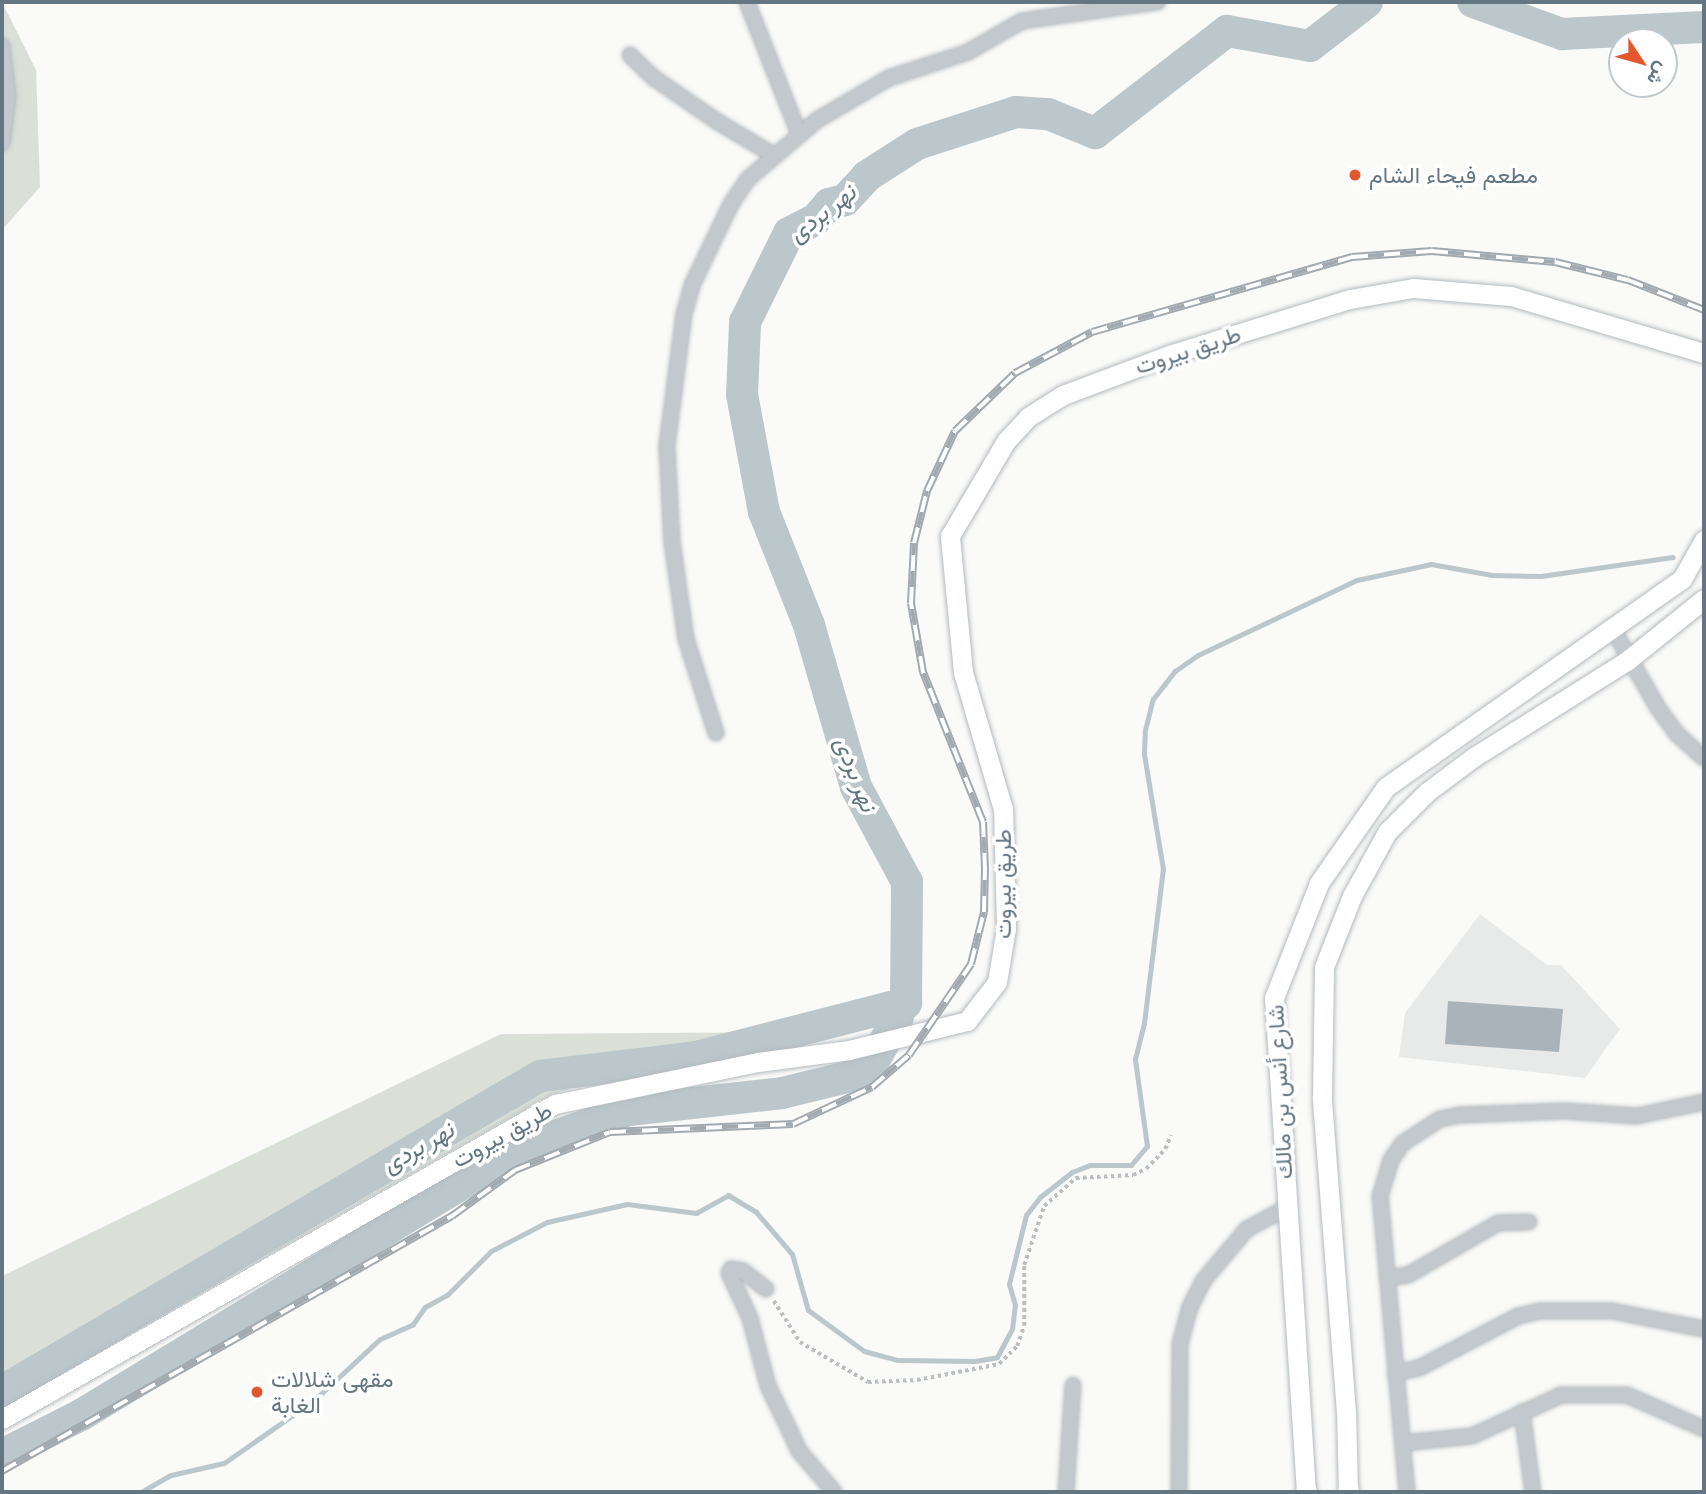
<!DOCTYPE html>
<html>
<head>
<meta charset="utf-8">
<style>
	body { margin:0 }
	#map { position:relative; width:1706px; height:1494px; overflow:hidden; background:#fafaf8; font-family:Quicksand,Vazirmatn,sans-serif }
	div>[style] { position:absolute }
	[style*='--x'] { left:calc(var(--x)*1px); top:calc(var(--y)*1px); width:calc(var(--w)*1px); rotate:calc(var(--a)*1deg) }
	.built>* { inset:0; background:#e8e9e9 }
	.green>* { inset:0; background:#dadfd7 }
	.stream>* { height:5px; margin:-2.5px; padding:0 2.5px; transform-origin:2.5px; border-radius:2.5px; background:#bbc7cb }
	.river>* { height:32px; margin:-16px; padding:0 16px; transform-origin:16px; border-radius:16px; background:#bbc7cb }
	.building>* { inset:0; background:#aab3b9 }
	.path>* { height:3.5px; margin-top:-1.75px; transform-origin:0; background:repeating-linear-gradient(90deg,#bbbfc2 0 3.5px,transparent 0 7px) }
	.roads { filter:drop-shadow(0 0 2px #b3babf) drop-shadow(0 0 2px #b3babf) }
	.street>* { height:14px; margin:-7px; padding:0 7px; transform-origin:7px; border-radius:7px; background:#c3c8cc }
	.secondary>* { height:19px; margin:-9.5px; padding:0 9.5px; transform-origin:9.5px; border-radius:9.5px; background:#fff }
	.primary>* { height:21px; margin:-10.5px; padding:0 10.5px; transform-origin:10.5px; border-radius:10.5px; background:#fff }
	.rail>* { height:8px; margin-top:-4px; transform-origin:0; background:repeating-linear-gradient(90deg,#fff 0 16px,#a2aab0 0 32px); box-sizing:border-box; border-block:2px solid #a2aab0 }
	.dots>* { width:19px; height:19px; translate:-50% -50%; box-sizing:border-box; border:4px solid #fff; border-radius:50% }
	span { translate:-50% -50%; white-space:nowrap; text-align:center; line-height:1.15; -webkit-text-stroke:7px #fff; paint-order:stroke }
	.poi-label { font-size:23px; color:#657683 }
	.left { translate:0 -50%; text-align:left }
	.street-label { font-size:23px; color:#657683 }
	.water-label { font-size:24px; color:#60757c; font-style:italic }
	.frame { position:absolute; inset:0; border:4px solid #657683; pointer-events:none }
	.north { position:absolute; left:1608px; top:28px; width:70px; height:70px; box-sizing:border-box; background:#fff; border:2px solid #c1c8cd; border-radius:50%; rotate:126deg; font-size:19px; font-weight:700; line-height:28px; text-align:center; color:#657683 }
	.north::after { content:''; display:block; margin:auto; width:24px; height:32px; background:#e4572e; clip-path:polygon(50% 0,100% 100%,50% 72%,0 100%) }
</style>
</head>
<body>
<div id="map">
	<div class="built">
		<div style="clip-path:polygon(1480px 914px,1547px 965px,1561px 965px,1620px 1029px,1585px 1078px,1399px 1057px,1405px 1013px)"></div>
	</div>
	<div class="green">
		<div style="clip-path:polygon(2px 2px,36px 70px,40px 187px,2px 230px)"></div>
		<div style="clip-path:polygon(795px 1032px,659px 1062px,550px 1095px,2px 1407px,2px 1276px,501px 1034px)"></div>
	</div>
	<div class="stream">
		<div style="--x:141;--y:1492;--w:34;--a:-30"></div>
		<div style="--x:171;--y:1475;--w:54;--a:-12.8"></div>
		<div style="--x:224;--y:1463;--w:108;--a:-34.9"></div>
		<div style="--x:313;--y:1401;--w:91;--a:-42.8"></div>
		<div style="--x:380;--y:1339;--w:36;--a:-24"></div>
		<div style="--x:413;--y:1324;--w:21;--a:-55"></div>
		<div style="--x:425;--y:1307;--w:25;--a:-29"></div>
		<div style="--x:447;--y:1295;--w:62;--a:-45"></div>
		<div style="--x:491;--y:1251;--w:63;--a:-27.4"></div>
		<div style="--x:547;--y:1222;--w:82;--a:-12.7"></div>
		<div style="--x:627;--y:1204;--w:70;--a:7.4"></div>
		<div style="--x:696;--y:1213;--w:37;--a:-29"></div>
		<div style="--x:728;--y:1195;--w:33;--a:31"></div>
		<div style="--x:756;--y:1212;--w:55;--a:49.4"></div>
		<div style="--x:792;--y:1254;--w:58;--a:74.1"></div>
		<div style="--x:808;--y:1310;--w:69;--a:36.2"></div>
		<div style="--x:864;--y:1351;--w:35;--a:15"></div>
		<div style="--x:898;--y:1360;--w:77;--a:0.7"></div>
		<div style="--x:975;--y:1361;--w:22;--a:-10"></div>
		<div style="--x:997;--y:1357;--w:32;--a:-62"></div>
		<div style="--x:1012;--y:1329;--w:24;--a:-83"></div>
		<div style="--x:1015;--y:1305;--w:22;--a:-106"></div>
		<div style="--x:1009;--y:1284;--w:71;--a:-76.2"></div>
		<div style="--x:1026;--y:1215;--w:23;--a:-52"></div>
		<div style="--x:1040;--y:1197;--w:41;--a:-38"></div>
		<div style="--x:1072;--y:1172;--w:19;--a:-21"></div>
		<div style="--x:1090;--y:1165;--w:41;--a:0"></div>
		<div style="--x:1131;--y:1165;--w:25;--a:-50"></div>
		<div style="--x:1147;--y:1146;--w:88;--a:-97.9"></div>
		<div style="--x:1135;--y:1059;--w:37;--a:-76"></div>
		<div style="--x:1144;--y:1023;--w:155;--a:-83"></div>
		<div style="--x:1163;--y:869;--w:117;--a:-99.4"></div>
		<div style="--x:1144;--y:754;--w:24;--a:-88"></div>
		<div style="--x:1145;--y:730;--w:32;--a:-76"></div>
		<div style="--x:1153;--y:699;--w:36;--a:-52"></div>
		<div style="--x:1175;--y:671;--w:28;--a:-35"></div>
		<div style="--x:1198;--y:655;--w:176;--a:-25.3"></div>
		<div style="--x:1357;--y:580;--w:76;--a:-12.2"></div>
		<div style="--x:1431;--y:564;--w:62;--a:10.2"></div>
		<div style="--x:1492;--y:575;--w:49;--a:1.2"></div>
		<div style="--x:1541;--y:576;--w:133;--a:-8.2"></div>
	</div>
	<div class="river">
		<div style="--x:1473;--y:2;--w:95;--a:19.8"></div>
		<div style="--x:1562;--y:34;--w:142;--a:-2.8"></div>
		<div style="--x:2;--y:1391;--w:623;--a:-30.35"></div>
		<div style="--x:540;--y:1076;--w:157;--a:-6.9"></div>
		<div style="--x:696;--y:1057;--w:217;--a:-14.4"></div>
		<div style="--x:906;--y:1003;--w:121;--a:-89.5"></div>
		<div style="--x:907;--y:882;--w:108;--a:-118.2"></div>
		<div style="--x:856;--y:787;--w:169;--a:-106.2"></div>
		<div style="--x:809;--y:625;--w:122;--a:-111.7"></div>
		<div style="--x:764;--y:512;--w:119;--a:-100.6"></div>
		<div style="--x:742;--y:395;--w:73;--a:-87.6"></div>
		<div style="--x:745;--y:322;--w:99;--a:-63.7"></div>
		<div style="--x:789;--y:233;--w:30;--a:-27"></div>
		<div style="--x:816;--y:219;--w:20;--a:-49"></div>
		<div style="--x:829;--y:204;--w:16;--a:-14"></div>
		<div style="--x:845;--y:200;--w:33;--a:-47"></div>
		<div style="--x:867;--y:176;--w:59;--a:-32.6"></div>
		<div style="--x:917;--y:144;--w:104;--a:-17.9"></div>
		<div style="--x:1016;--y:112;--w:32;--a:4"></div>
		<div style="--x:1048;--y:114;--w:51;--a:22"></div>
		<div style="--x:1095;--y:133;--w:167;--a:-37.7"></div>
		<div style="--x:1227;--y:31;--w:84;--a:10.2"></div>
		<div style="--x:1310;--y:46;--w:72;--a:-37.7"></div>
		<div style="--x:2;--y:1455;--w:89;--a:-26.9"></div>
		<div style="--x:81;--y:1415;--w:515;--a:-31.25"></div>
		<div style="--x:521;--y:1148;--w:114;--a:-19.4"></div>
		<div style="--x:629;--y:1110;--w:154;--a:-6.3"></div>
		<div style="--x:782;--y:1093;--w:89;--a:-13.7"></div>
		<div style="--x:868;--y:1072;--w:63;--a:-61.4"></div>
	</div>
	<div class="building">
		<div style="clip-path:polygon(1448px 1001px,1563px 1009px,1559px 1052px,1445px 1044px)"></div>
	</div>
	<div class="path">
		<div style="--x:774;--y:1301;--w:49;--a:57.6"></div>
		<div style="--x:800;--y:1342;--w:79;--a:30.5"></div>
		<div style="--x:868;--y:1382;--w:49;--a:-2.3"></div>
		<div style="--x:917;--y:1380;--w:84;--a:-11"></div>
		<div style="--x:999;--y:1364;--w:25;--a:-45"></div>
		<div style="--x:1017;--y:1346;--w:21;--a:-71"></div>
		<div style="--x:1024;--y:1326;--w:61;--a:-90"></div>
		<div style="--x:1024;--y:1265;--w:62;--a:-71.3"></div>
		<div style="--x:1044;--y:1206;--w:43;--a:-41.2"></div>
		<div style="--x:1076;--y:1178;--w:57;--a:-3"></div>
		<div style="--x:1133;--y:1175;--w:14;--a:-25"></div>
		<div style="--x:1146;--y:1169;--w:28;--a:-46"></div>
		<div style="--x:1165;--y:1149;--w:15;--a:-67"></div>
	</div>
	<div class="roads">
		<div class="street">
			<div style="--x:747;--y:2;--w:142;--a:68.5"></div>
			<div style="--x:2;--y:46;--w:50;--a:83.2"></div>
			<div style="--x:8;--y:96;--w:47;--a:97.3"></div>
			<div style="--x:630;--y:55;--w:33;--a:44"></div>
			<div style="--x:654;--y:78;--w:78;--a:34.5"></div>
			<div style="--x:718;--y:122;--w:66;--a:30.8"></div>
			<div style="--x:1614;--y:631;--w:89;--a:60.3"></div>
			<div style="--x:1658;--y:708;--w:32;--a:54"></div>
			<div style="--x:1677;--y:734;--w:36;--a:42"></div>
			<div style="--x:716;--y:733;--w:99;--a:-107.7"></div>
			<div style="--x:686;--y:639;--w:98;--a:-98.2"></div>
			<div style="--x:672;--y:542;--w:97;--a:-93"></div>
			<div style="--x:667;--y:445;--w:132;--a:-82.6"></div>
			<div style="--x:684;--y:314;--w:32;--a:-74"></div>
			<div style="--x:693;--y:283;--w:88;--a:-64.3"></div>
			<div style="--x:731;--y:204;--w:30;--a:-56"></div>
			<div style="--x:748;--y:179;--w:91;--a:-40.5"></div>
			<div style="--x:817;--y:120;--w:83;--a:-30.3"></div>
			<div style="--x:889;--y:78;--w:83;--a:-18.2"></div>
			<div style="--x:968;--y:52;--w:62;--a:-29.9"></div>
			<div style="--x:1022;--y:21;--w:137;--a:-8"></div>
			<div style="--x:1387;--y:1278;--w:21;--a:-8"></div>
			<div style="--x:1408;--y:1275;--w:104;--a:-30"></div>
			<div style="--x:1498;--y:1223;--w:31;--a:-2"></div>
			<div style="--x:766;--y:1289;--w:29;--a:-142"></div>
			<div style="--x:743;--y:1271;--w:12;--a:-171"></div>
			<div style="--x:731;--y:1269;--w:4;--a:117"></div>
			<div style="--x:729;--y:1273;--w:50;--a:65"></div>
			<div style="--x:750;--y:1318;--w:70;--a:75.2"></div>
			<div style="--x:768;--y:1386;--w:43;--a:64"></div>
			<div style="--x:787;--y:1425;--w:29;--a:65"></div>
			<div style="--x:799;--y:1451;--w:54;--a:49.5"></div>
			<div style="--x:1395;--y:1373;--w:25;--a:-12"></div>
			<div style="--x:1419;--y:1368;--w:112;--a:-27.7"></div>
			<div style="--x:1518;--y:1316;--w:23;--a:-13"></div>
			<div style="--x:1540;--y:1311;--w:72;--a:0"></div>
			<div style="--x:1612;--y:1311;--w:94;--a:11.1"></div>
			<div style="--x:1522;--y:1412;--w:81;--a:82.2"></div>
			<div style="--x:1403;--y:1443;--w:69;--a:-5.8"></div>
			<div style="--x:1472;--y:1436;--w:98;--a:-24.7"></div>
			<div style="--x:1561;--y:1395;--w:66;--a:0"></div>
			<div style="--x:1627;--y:1395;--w:84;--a:23.8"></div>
			<div style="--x:1066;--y:1492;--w:107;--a:-86.3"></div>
			<div style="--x:1179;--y:1492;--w:148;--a:-89.6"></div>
			<div style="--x:1180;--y:1344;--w:38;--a:-75"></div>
			<div style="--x:1190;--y:1307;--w:29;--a:-63"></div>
			<div style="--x:1203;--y:1281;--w:68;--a:-49.8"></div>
			<div style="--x:1247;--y:1229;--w:44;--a:-28.3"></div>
			<div style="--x:1407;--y:1492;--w:297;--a:-95.2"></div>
			<div style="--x:1380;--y:1196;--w:38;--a:-73"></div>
			<div style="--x:1391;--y:1160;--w:21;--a:-55"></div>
			<div style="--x:1403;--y:1143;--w:44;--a:-33"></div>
			<div style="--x:1440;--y:1119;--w:20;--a:-11"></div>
			<div style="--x:1460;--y:1115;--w:104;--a:-2.2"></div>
			<div style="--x:1564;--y:1111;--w:73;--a:3.9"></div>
			<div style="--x:1637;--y:1116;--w:68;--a:-11.8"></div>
		</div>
		<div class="secondary">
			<div style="--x:2;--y:1419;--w:636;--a:-29.67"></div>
			<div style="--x:555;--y:1104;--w:207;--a:-11.7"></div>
			<div style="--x:758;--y:1062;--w:92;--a:-7.5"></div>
			<div style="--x:849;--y:1050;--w:122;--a:-13.8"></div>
			<div style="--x:967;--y:1021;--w:49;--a:-52.4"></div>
			<div style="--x:997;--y:982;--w:55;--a:-80.5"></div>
			<div style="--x:1006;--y:928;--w:119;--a:-91.4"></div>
			<div style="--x:1003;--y:809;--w:143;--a:-106.3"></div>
			<div style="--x:963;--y:672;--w:137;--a:-95.5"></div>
			<div style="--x:950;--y:536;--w:110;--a:-59.5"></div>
			<div style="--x:1006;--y:441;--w:33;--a:-47"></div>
			<div style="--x:1028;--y:417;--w:41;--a:-32.2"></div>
			<div style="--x:1063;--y:395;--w:116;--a:-20.6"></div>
			<div style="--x:1172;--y:354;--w:186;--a:-17.2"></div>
			<div style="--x:1350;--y:299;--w:64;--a:-9.9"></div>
			<div style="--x:1413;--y:288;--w:98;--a:4.7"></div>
			<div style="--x:1511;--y:296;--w:201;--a:16.5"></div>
			<div style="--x:1306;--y:1492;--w:495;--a:-93.7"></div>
			<div style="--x:1274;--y:998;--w:123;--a:-68.6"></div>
			<div style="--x:1319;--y:883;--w:117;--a:-55.1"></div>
			<div style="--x:1386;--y:787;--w:362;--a:-35.1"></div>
			<div style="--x:1682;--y:579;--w:45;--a:-60.6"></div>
			<div style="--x:1348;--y:1492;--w:80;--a:-91.4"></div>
			<div style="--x:1346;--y:1412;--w:316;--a:-94.4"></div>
			<div style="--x:1322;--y:1097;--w:130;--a:-89.1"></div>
			<div style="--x:1324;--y:967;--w:76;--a:-68.5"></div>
			<div style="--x:1352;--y:896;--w:73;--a:-61.3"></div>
			<div style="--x:1387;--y:832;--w:57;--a:-45"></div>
			<div style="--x:1427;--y:792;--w:59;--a:-36.7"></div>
			<div style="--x:1474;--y:757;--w:182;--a:-32.2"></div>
			<div style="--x:1628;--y:660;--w:97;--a:-38.8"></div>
		</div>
		<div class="primary">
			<div style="--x:1348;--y:1490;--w:2;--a:90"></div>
			<div style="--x:1306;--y:1492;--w:1;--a:-90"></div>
		</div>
	</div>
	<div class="rail">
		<div style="--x:2;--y:1471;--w:517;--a:-29.54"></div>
		<div style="--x:452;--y:1216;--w:78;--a:-36.1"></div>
		<div style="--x:515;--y:1170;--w:102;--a:-21.8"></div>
		<div style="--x:610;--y:1132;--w:183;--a:-2.5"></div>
		<div style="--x:793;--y:1124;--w:87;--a:-25.1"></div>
		<div style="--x:872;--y:1087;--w:49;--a:-40.9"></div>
		<div style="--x:909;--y:1055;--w:110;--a:-55.7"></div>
		<div style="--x:971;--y:964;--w:54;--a:-76"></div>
		<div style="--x:984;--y:912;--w:43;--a:-88.7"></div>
		<div style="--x:985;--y:869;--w:47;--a:-92.4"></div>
		<div style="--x:983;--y:822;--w:162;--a:-111.8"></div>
		<div style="--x:923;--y:672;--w:70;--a:-99.9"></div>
		<div style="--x:911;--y:603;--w:60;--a:-87.1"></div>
		<div style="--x:914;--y:543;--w:54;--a:-76"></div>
		<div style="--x:927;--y:491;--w:66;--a:-65"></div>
		<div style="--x:955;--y:431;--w:83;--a:-44"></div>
		<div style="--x:1015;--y:373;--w:87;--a:-28"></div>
		<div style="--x:1092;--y:332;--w:271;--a:-16.1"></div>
		<div style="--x:1352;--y:257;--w:80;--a:-4.3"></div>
		<div style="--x:1432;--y:251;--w:123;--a:5.1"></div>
		<div style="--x:1555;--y:262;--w:75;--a:13.9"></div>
		<div style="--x:1628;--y:280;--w:82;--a:21.5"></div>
	</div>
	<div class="dots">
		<div style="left:1355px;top:175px;background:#e4572e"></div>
		<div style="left:257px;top:1392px;background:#e4572e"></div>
	</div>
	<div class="poi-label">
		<span class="left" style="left:1369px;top:175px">مطعم فيحاء الشام</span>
		<span class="left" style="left:271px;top:1392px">مقهى شلالات<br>الغابة</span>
	</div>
	<div class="street-label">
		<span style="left:1188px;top:350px;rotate:-18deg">طريق بيروت</span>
		<span style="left:1003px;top:884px;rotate:-90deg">طريق بيروت</span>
		<span style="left:1280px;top:1092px;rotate:-93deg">شارع أنس بن مالك</span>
		<span style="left:502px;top:1135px;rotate:-29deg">طريق بيروت</span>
	</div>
	<div class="water-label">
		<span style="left:822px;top:213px;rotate:-38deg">نهر بردى</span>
		<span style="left:856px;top:774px;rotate:69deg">نهر بردى</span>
		<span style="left:418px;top:1147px;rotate:-30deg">نهر بردى</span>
	</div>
	<div class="frame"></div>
	<div class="north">ش</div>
</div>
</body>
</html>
